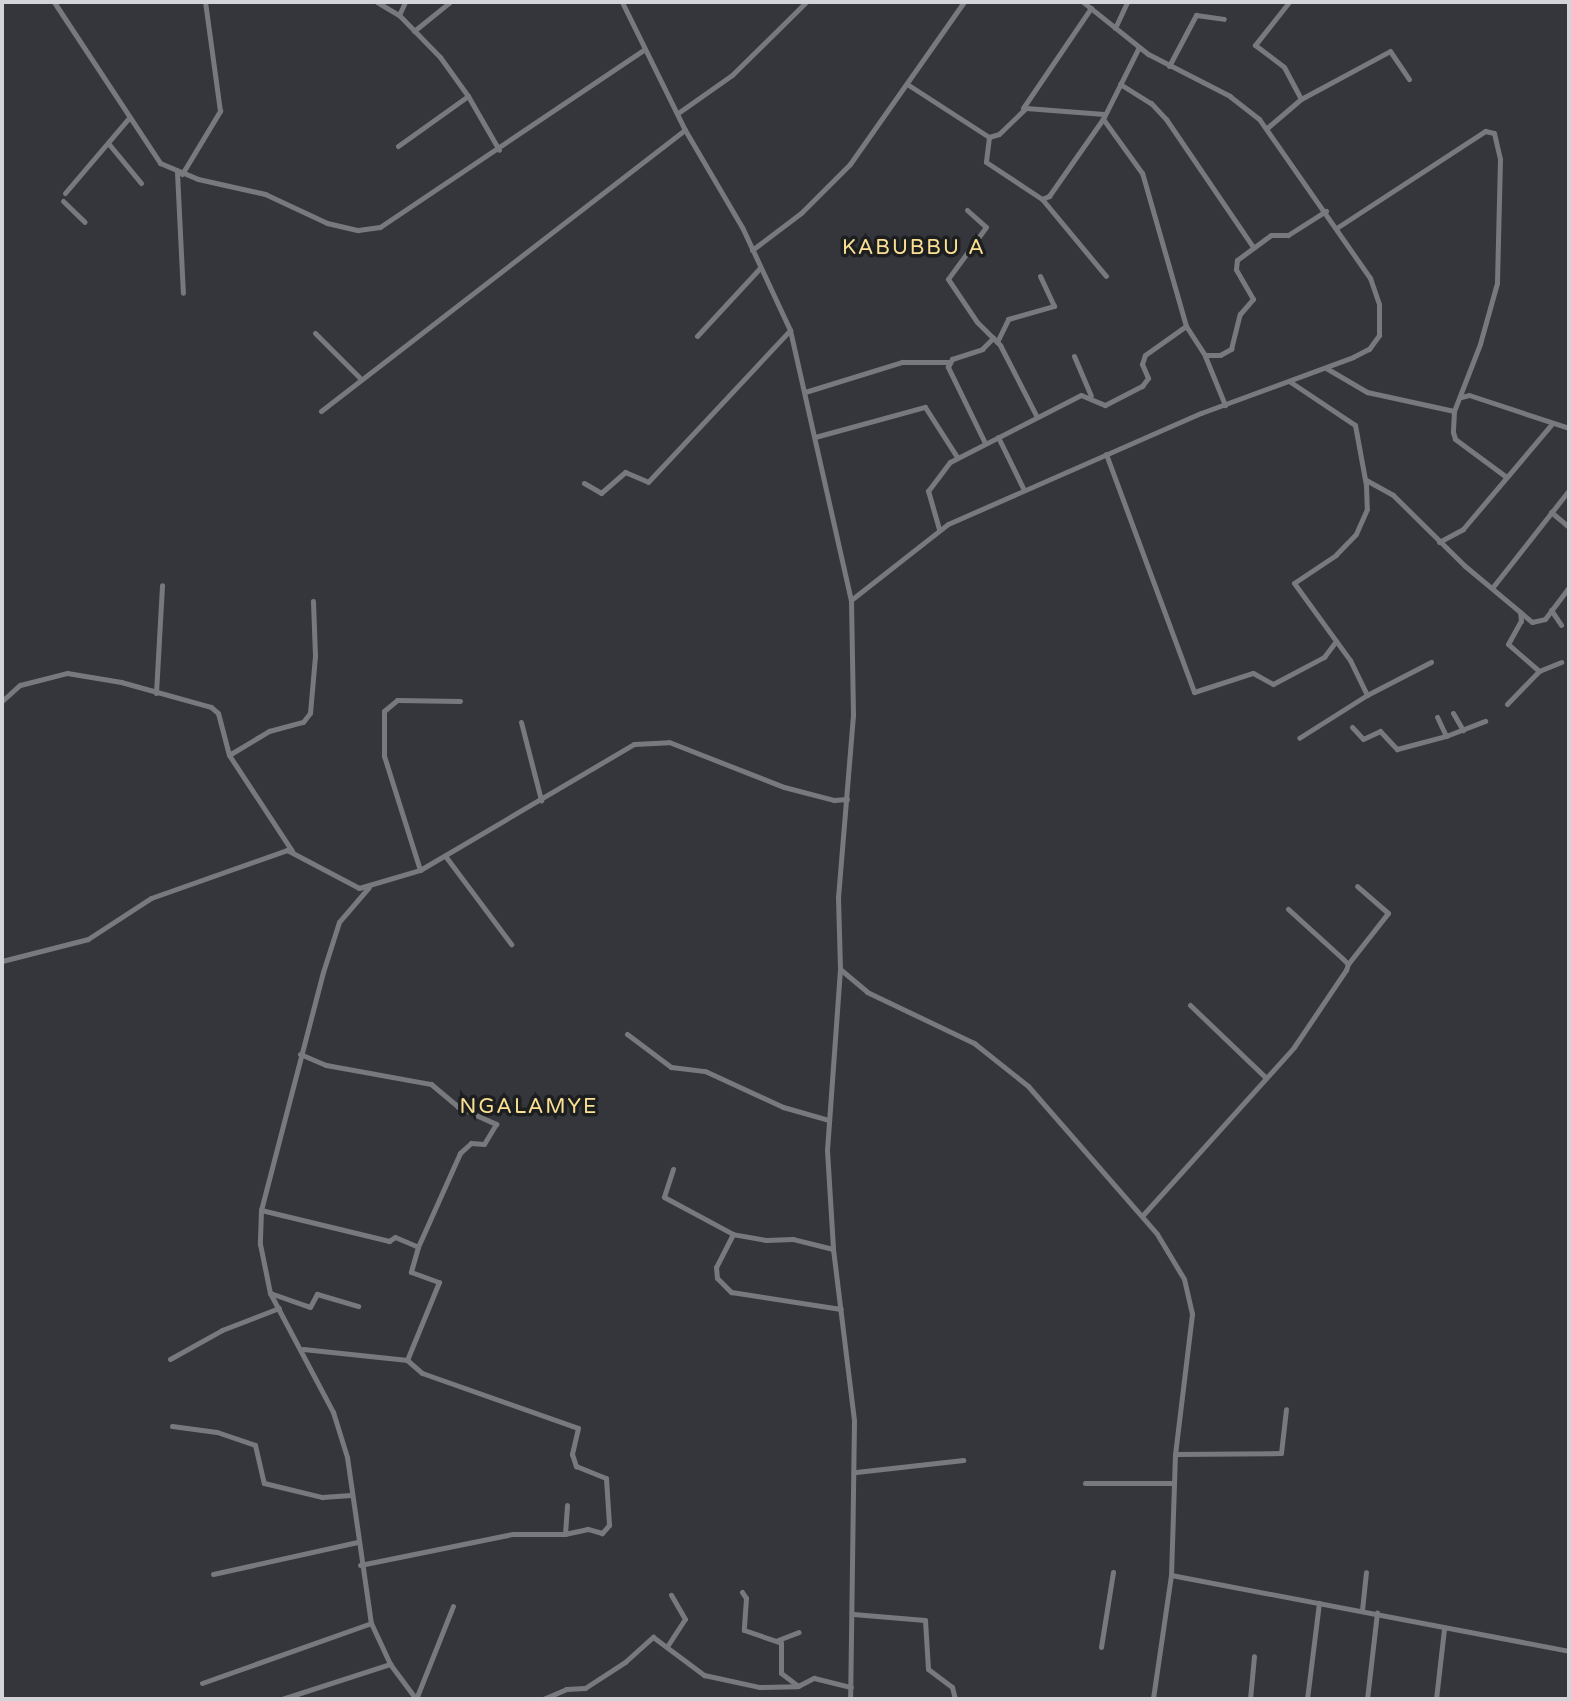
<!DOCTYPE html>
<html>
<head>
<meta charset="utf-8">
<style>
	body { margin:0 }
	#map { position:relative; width:1571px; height:1701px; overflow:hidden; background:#34363b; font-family:"Varela Round",sans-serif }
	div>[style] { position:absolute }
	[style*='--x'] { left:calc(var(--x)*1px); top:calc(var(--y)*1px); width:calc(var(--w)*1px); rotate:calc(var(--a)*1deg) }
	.street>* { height:5px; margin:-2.5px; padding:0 2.5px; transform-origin:2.5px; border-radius:2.5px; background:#78797c }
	span { translate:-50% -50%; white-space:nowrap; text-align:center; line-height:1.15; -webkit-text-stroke:7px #1d1e20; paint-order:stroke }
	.quarter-label { font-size:21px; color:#f9e093; letter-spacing:2px }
	.frame { position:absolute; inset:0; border:4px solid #d3d4d7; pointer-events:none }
</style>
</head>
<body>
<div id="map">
	<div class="street">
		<div style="--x:54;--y:2;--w:193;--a:56.6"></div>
		<div style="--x:160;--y:163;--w:41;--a:22.8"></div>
		<div style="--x:198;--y:179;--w:69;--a:12.6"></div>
		<div style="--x:265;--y:194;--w:68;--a:25.1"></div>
		<div style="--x:327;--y:223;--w:32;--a:13"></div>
		<div style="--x:358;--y:230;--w:22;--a:-8"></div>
		<div style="--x:380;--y:227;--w:319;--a:-33.9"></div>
		<div style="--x:377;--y:2;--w:26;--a:31"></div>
		<div style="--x:399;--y:15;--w:59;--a:45.7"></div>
		<div style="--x:440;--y:57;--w:48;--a:54.3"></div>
		<div style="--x:622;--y:2;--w:143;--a:63.8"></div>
		<div style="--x:685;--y:130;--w:113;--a:59.6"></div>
		<div style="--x:742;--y:227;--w:114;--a:65"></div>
		<div style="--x:790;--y:330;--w:277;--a:77.3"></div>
		<div style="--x:851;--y:600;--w:115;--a:89"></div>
		<div style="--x:853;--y:715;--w:183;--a:94.7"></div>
		<div style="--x:838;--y:897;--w:72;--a:88.4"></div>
		<div style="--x:840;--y:969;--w:181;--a:94.1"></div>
		<div style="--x:827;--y:1150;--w:99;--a:86.5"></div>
		<div style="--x:833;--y:1249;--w:173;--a:83"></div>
		<div style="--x:854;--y:1421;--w:278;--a:90.8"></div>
		<div style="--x:1289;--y:2;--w:55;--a:128.3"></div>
		<div style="--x:1255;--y:45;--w:36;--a:37"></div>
		<div style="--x:1284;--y:67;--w:36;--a:62"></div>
		<div style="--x:399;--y:15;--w:14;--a:-65"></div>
		<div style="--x:1115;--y:28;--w:29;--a:-65"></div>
		<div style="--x:414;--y:31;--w:46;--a:-38.9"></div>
		<div style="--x:1169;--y:66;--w:58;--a:-62.1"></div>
		<div style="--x:1196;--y:15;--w:28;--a:8"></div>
		<div style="--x:907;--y:84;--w:98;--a:32.9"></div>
		<div style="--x:989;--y:137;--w:25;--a:97"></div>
		<div style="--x:986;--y:162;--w:67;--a:33.5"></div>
		<div style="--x:1042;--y:199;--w:8;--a:-23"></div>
		<div style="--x:1049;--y:196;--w:94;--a:-55"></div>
		<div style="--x:1120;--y:84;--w:36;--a:32"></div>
		<div style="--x:1151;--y:103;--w:22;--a:47"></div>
		<div style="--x:1166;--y:119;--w:155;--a:55.8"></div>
		<div style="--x:1023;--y:108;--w:121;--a:-55.8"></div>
		<div style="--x:678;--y:113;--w:66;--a:-35.1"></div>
		<div style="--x:732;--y:75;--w:104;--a:-44.6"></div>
		<div style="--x:1267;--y:128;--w:45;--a:-40.5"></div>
		<div style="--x:1301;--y:99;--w:101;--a:-28.3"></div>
		<div style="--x:1390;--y:51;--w:34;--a:56"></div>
		<div style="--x:989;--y:137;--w:10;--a:-17"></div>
		<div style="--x:999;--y:134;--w:37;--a:-44"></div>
		<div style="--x:1026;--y:108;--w:78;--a:4.4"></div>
		<div style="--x:108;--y:143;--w:52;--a:50.5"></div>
		<div style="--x:398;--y:146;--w:86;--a:-35.5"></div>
		<div style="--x:468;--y:96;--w:62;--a:60.1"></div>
		<div style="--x:177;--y:172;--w:121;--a:87.2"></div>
		<div style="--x:182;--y:174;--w:74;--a:-58.9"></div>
		<div style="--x:220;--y:111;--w:110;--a:-97.8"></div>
		<div style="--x:65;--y:193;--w:97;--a:-49.6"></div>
		<div style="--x:1042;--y:199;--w:100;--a:50.3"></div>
		<div style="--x:63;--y:201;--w:30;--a:44"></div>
		<div style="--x:967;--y:210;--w:25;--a:42"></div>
		<div style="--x:986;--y:227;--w:64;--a:126.2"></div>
		<div style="--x:948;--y:279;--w:52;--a:56"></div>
		<div style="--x:977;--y:322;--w:33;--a:45"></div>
		<div style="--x:1000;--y:345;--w:81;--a:62.8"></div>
		<div style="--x:1338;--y:227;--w:176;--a:-33.1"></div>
		<div style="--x:1485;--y:131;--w:9;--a:13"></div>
		<div style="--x:1494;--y:133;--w:27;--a:77"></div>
		<div style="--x:1500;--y:159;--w:124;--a:91.4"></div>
		<div style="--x:1497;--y:283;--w:63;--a:105.6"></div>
		<div style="--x:1480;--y:344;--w:72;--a:111.2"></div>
		<div style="--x:1454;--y:411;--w:21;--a:93"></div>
		<div style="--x:1453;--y:432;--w:7;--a:74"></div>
		<div style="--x:1455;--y:439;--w:62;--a:36.5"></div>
		<div style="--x:752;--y:250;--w:61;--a:-37.1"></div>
		<div style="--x:801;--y:213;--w:69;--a:-45"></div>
		<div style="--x:850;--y:164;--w:198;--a:-54.9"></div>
		<div style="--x:1186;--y:326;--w:35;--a:57"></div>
		<div style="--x:1205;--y:355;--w:15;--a:0"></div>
		<div style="--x:1220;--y:355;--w:13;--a:-29"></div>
		<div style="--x:1231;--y:349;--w:36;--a:-76"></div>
		<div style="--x:1240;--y:314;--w:20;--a:-49"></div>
		<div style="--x:1253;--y:299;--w:34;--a:-120"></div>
		<div style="--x:1236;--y:269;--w:9;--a:-84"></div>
		<div style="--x:1237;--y:260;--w:42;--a:-36.3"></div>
		<div style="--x:1271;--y:235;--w:17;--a:0"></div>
		<div style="--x:1288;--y:235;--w:45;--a:-32.3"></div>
		<div style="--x:315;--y:333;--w:65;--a:45"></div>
		<div style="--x:697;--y:336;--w:93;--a:-47.2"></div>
		<div style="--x:997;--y:342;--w:25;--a:-64"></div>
		<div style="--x:1008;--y:319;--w:48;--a:-15.8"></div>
		<div style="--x:1054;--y:306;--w:33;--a:-115"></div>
		<div style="--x:1074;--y:356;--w:43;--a:67"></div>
		<div style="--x:1205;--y:356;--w:53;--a:67.8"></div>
		<div style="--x:1326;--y:368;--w:48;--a:30.3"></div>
		<div style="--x:1367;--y:392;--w:89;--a:12.3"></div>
		<div style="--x:1289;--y:381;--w:79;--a:33.7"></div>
		<div style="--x:1355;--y:425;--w:61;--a:79.6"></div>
		<div style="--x:1366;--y:485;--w:24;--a:88"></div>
		<div style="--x:1367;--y:509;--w:27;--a:114"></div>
		<div style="--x:1356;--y:534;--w:29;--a:134"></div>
		<div style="--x:1336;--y:555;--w:50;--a:146.3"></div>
		<div style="--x:1294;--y:583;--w:95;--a:54"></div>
		<div style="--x:1350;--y:660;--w:39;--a:64"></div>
		<div style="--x:1367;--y:695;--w:80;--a:147.7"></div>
		<div style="--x:805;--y:392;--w:102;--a:-17.2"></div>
		<div style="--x:902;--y:362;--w:47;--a:0"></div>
		<div style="--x:1461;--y:397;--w:8;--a:-14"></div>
		<div style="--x:1469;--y:395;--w:105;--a:18.3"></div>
		<div style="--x:321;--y:411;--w:460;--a:-37.7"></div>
		<div style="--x:815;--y:437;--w:114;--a:-15.3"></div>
		<div style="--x:925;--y:407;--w:59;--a:57.4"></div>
		<div style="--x:998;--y:437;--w:59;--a:63.9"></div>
		<div style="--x:985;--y:443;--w:85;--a:-116"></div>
		<div style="--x:948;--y:367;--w:9;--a:-63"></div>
		<div style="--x:952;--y:359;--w:32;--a:-18"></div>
		<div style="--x:982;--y:349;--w:16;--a:-45"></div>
		<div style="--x:1106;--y:454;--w:254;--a:69.7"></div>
		<div style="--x:1194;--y:692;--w:62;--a:-17.9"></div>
		<div style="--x:1253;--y:673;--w:23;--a:29"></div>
		<div style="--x:1273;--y:684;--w:58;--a:-27.9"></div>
		<div style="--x:1324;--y:657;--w:20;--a:-53"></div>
		<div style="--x:1366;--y:480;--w:31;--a:29"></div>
		<div style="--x:1393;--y:495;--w:101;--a:44.6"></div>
		<div style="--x:1465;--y:566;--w:87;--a:39.9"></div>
		<div style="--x:1532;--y:622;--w:13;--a:-13"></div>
		<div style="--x:1545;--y:619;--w:40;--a:-53"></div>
		<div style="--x:584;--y:483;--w:20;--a:30"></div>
		<div style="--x:601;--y:493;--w:32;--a:-41"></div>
		<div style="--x:625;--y:472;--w:25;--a:23"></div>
		<div style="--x:648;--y:482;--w:208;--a:-46.9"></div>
		<div style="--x:1551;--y:512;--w:23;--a:40"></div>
		<div style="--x:939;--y:529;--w:40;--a:-106"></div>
		<div style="--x:928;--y:491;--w:36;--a:-53"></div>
		<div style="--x:950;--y:462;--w:147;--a:-27.1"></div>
		<div style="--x:1081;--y:395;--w:26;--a:23"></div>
		<div style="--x:1105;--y:405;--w:42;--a:-27.2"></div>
		<div style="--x:1142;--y:386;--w:10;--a:-53"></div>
		<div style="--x:1148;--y:378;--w:15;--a:-113"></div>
		<div style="--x:1142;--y:364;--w:9;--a:-72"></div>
		<div style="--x:1145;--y:355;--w:50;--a:-35.3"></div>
		<div style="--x:1186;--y:326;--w:159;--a:-106"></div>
		<div style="--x:1142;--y:173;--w:67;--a:-125.8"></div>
		<div style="--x:1103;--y:119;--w:80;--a:-63.4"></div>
		<div style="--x:1439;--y:542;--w:27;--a:-28"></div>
		<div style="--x:1463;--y:529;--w:136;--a:-49.8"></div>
		<div style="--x:1492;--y:588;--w:125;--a:-51.8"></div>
		<div style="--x:851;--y:600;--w:123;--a:-38.1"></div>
		<div style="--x:948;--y:524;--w:276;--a:-23.7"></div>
		<div style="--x:1201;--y:413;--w:162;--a:-20.2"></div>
		<div style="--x:1353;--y:357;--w:18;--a:-27"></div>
		<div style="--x:1369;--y:349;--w:17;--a:-54"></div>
		<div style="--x:1379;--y:335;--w:31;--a:-90"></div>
		<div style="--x:1379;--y:304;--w:28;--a:-109"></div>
		<div style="--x:1370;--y:278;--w:194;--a:-124.9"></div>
		<div style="--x:1259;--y:119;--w:37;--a:-142"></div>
		<div style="--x:1230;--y:96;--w:92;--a:-152.9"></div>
		<div style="--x:1148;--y:54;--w:83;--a:-141.3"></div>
		<div style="--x:1551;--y:610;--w:18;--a:56"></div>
		<div style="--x:1539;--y:671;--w:24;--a:-22"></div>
		<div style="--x:156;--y:693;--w:108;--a:-86.8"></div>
		<div style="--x:1367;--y:695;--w:72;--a:-27.3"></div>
		<div style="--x:2;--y:701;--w:24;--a:-42"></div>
		<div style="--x:20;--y:685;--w:49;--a:-14.3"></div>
		<div style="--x:67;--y:673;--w:55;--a:9.5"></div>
		<div style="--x:121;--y:682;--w:93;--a:15.5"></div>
		<div style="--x:211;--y:707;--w:9;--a:41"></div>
		<div style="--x:218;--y:713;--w:43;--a:75.3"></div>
		<div style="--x:229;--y:755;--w:115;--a:56.7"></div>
		<div style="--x:1507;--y:704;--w:46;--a:-45.9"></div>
		<div style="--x:1539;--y:671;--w:41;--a:-138.9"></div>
		<div style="--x:1508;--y:644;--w:26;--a:-61"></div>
		<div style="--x:1521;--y:621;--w:9;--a:-96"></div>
		<div style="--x:1453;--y:713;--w:20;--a:60"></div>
		<div style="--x:521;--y:722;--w:81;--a:75.6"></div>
		<div style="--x:1352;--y:727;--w:16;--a:47"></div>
		<div style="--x:1363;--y:739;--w:19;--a:-25"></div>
		<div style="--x:1380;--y:731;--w:25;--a:47"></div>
		<div style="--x:1397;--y:749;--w:51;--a:-14.9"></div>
		<div style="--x:1446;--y:736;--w:21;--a:-115"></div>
		<div style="--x:1446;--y:736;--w:42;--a:-21"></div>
		<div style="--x:229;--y:755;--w:47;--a:-31"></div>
		<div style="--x:269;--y:731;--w:35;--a:-15"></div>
		<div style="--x:303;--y:722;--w:11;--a:-52"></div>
		<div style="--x:310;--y:713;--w:57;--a:-85"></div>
		<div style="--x:315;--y:656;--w:55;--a:-92.1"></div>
		<div style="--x:446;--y:857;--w:109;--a:53.2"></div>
		<div style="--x:420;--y:870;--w:120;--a:-107.5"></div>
		<div style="--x:384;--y:756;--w:45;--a:-90"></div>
		<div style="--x:384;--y:711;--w:17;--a:-40"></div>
		<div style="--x:397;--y:700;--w:63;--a:0.9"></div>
		<div style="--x:369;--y:887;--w:46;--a:130.6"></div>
		<div style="--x:339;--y:922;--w:52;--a:107.7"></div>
		<div style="--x:323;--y:972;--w:246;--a:104.6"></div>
		<div style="--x:261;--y:1210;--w:34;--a:92"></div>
		<div style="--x:260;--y:1244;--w:50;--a:78.5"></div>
		<div style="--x:270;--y:1293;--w:135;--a:62.1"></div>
		<div style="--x:333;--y:1412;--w:47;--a:72.7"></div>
		<div style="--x:347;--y:1457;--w:168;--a:81.8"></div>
		<div style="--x:371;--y:1623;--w:45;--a:65.1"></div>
		<div style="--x:390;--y:1664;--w:44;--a:53.4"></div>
		<div style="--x:2;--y:961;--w:89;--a:-14.3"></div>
		<div style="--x:88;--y:939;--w:75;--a:-33.1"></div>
		<div style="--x:151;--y:898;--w:144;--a:-19.4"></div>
		<div style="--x:287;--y:850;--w:81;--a:27.8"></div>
		<div style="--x:359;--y:888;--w:64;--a:-16.4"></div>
		<div style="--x:420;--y:870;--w:248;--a:-30.5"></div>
		<div style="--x:634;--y:744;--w:35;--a:-3"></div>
		<div style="--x:669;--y:742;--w:123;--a:21.4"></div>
		<div style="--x:784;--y:787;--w:52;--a:14.6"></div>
		<div style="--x:834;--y:800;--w:13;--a:-4"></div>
		<div style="--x:1348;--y:964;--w:65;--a:-51.9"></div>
		<div style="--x:1388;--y:913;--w:41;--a:-138.9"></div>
		<div style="--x:840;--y:969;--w:35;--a:40"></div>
		<div style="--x:867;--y:992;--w:119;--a:25.5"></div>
		<div style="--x:974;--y:1043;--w:69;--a:38.5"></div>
		<div style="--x:1028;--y:1086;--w:196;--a:48.9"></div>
		<div style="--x:1157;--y:1234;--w:52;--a:59"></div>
		<div style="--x:1184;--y:1279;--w:36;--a:77"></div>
		<div style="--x:1192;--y:1314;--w:141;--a:96.9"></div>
		<div style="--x:1175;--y:1454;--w:121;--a:91.9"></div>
		<div style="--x:1171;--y:1575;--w:125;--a:98.3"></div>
		<div style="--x:1190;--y:1005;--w:105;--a:43.8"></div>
		<div style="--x:627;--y:1034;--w:55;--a:36.9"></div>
		<div style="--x:671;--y:1067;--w:34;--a:7"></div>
		<div style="--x:705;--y:1071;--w:86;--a:24.8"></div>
		<div style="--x:783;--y:1107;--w:48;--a:15.8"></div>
		<div style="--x:300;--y:1054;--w:28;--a:23"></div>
		<div style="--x:326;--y:1065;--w:107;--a:10.3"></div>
		<div style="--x:431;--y:1084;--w:35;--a:40"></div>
		<div style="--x:458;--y:1107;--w:42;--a:24.1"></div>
		<div style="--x:496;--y:1124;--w:23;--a:121"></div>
		<div style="--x:484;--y:1144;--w:13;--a:-176"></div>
		<div style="--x:471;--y:1143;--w:15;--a:138"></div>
		<div style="--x:460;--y:1153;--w:103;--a:114.1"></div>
		<div style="--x:673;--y:1169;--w:29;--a:108"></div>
		<div style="--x:664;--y:1197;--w:78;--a:28.2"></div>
		<div style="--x:261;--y:1210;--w:132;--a:13.6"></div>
		<div style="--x:389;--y:1241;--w:7;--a:-34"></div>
		<div style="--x:395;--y:1237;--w:25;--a:23"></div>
		<div style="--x:418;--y:1247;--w:26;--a:106"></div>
		<div style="--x:411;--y:1272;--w:30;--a:20"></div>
		<div style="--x:439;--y:1282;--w:84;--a:112.3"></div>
		<div style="--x:1142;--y:1216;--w:227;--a:-48"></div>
		<div style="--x:1294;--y:1047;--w:93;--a:-56"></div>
		<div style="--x:1346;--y:970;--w:6;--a:-72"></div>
		<div style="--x:1348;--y:964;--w:8;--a:-135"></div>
		<div style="--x:1342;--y:958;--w:73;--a:-137.8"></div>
		<div style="--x:833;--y:1249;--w:41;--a:-166"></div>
		<div style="--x:793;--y:1239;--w:27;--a:178"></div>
		<div style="--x:766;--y:1240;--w:34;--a:-170"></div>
		<div style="--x:733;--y:1234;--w:37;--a:117"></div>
		<div style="--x:716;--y:1267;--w:11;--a:85"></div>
		<div style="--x:717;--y:1278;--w:20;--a:45"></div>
		<div style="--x:731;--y:1292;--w:111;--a:8.8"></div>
		<div style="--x:270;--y:1293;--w:42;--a:19.3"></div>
		<div style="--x:310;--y:1307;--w:15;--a:-62"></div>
		<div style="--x:317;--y:1294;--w:43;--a:16.3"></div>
		<div style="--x:303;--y:1349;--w:105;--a:6"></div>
		<div style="--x:407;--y:1360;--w:20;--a:41"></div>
		<div style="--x:422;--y:1373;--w:165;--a:19.4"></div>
		<div style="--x:578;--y:1428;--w:27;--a:103"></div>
		<div style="--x:572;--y:1454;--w:13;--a:72"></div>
		<div style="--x:576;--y:1466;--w:32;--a:22"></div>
		<div style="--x:606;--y:1478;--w:47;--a:86.3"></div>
		<div style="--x:609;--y:1525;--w:11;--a:131"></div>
		<div style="--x:602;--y:1533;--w:15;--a:-164"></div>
		<div style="--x:588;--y:1529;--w:24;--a:168"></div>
		<div style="--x:170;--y:1359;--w:60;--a:-29.1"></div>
		<div style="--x:222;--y:1330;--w:61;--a:-21.1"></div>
		<div style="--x:172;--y:1426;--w:45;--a:7.6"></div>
		<div style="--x:217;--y:1432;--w:40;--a:18.9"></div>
		<div style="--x:255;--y:1445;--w:39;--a:77"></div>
		<div style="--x:264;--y:1483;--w:60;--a:13.6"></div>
		<div style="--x:322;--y:1497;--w:29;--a:-4"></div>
		<div style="--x:1175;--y:1454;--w:106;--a:-0.5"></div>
		<div style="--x:1281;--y:1453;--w:44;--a:-83.5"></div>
		<div style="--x:856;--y:1472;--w:108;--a:-6.4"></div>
		<div style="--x:1085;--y:1483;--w:89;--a:0"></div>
		<div style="--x:360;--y:1565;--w:156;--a:-11.5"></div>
		<div style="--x:513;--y:1534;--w:52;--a:0"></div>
		<div style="--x:565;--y:1534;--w:29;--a:-86"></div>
		<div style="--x:213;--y:1574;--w:148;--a:-12.5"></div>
		<div style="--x:1171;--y:1575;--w:405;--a:10.8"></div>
		<div style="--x:742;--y:1592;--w:7;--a:56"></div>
		<div style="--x:746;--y:1598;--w:32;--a:94"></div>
		<div style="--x:744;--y:1630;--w:39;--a:19"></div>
		<div style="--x:781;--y:1643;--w:30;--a:90"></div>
		<div style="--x:781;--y:1673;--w:21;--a:37"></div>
		<div style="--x:1362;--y:1610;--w:38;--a:-84"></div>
		<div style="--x:853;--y:1614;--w:72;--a:4.8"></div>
		<div style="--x:925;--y:1620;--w:49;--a:86.5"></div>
		<div style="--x:928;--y:1669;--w:30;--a:37"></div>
		<div style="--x:952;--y:1687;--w:12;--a:76"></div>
		<div style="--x:778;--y:1640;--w:22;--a:-21"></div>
		<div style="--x:668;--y:1645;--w:31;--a:-57"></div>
		<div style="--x:685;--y:1619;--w:28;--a:-120"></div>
		<div style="--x:1101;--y:1647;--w:76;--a:-80.9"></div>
		<div style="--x:202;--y:1683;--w:179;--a:-19.5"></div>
		<div style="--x:282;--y:1699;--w:114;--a:-18"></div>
		<div style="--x:416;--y:1699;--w:100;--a:-68.3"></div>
		<div style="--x:543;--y:1699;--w:25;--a:-23"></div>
		<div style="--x:566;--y:1689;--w:19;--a:-3"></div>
		<div style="--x:585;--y:1688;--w:48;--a:-33"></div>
		<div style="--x:625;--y:1662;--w:38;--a:-42"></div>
		<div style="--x:653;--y:1637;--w:64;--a:36.7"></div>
		<div style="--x:704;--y:1675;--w:56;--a:12.3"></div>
		<div style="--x:759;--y:1687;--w:39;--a:-1"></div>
		<div style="--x:798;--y:1686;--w:18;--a:-27"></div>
		<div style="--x:814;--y:1678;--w:38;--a:14"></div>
		<div style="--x:1250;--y:1699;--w:43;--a:-84.7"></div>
		<div style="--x:1307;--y:1699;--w:97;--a:-82.9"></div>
		<div style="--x:1367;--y:1699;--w:87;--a:-83.4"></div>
		<div style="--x:1436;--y:1699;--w:70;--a:-83.5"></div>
	</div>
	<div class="quarter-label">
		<span style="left:914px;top:248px">KABUBBU A</span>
		<span style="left:529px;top:1107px">NGALAMYE</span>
	</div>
	<div class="frame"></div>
</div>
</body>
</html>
